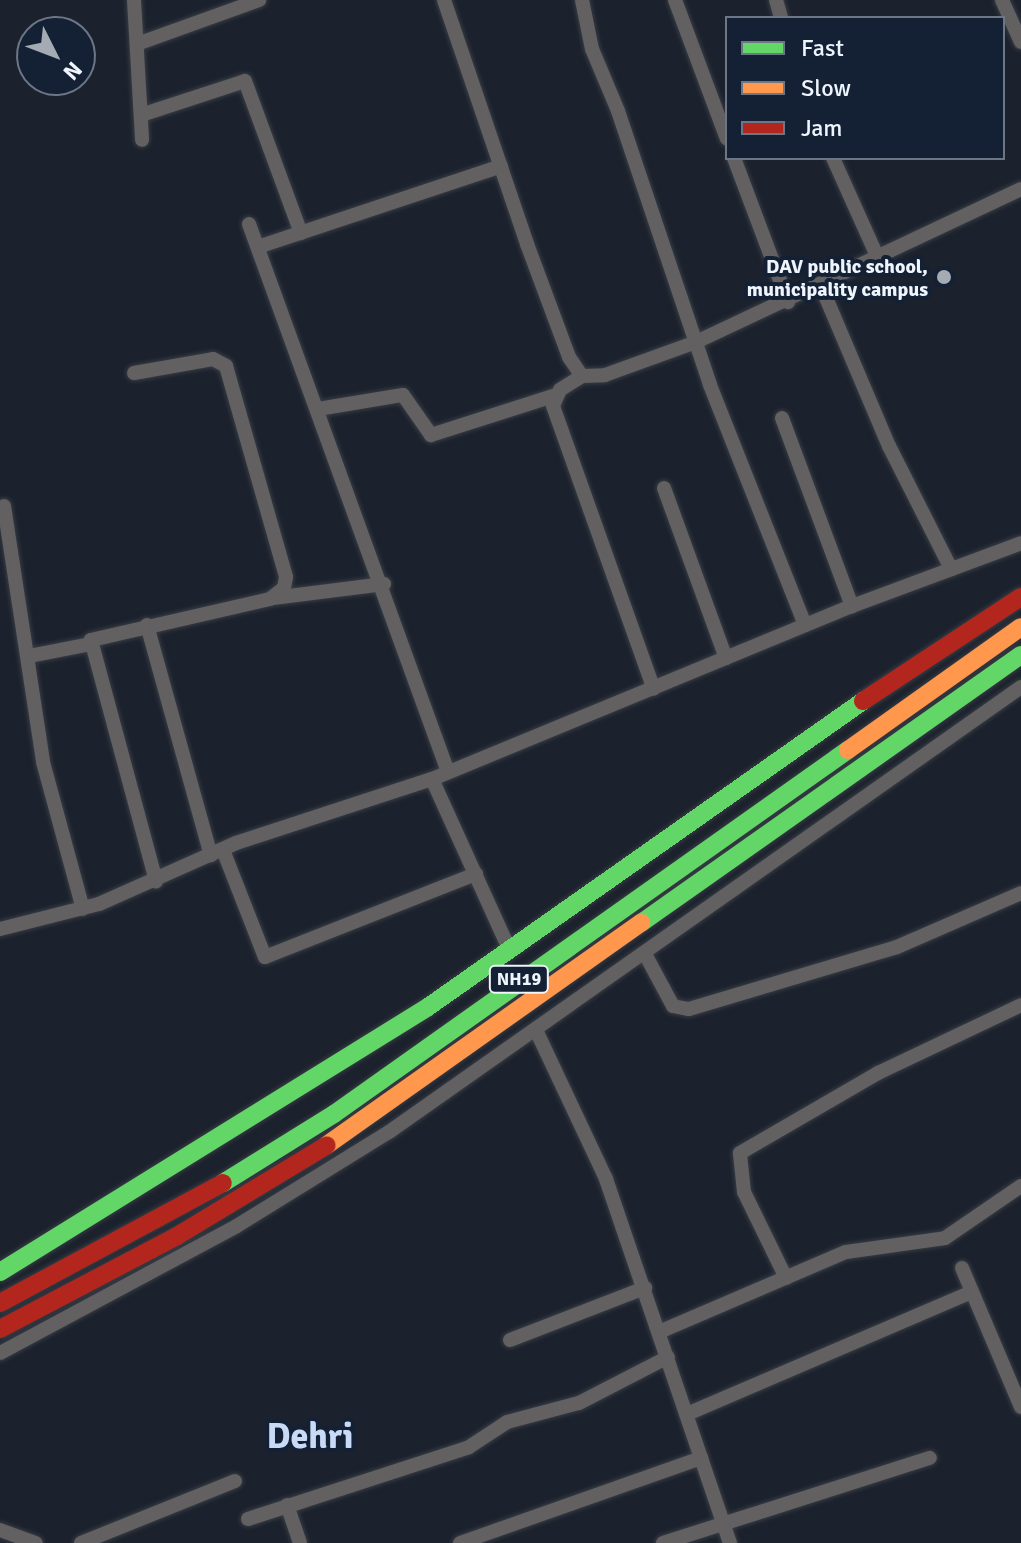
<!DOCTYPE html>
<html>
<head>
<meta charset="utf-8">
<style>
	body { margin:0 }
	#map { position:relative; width:1021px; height:1543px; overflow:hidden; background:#1c222d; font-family:Signika,sans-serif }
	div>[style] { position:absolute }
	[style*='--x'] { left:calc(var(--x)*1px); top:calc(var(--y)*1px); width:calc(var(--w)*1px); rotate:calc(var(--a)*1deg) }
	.roads { filter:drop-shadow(0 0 2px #373c44) drop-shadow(0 0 2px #373c44) }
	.street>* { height:14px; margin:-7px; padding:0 7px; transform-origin:7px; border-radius:7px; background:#636062 }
	.fast>* { height:18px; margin:-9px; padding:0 9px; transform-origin:9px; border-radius:9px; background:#63d668 }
	.slow>* { height:18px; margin:-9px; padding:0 9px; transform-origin:9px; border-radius:9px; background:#ff974d }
	.jam>* { height:18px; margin:-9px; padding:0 9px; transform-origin:9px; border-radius:9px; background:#b3261e }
	.dots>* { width:22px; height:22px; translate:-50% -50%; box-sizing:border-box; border:4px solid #142135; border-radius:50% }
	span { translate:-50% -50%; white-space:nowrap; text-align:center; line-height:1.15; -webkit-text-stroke:8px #142135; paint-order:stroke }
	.shield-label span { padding:2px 6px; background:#142135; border:2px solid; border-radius:6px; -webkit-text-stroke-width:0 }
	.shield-label { font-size:18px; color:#eff5fd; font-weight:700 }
	.poi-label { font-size:20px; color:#eff5fd; font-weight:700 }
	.right { translate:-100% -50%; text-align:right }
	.town-label { font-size:36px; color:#c8daf5; font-weight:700 }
	.legend { position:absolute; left:725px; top:16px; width:280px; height:144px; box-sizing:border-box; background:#142135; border:2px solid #6c7685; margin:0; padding:10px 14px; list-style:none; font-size:24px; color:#eff5fd }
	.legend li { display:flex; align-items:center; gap:16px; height:40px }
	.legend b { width:40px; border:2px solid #6c7685 }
	.north { position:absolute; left:16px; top:16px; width:80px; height:80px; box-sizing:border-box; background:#142135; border:2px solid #6c7685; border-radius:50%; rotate:132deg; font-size:22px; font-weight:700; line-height:32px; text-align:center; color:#eff5fd }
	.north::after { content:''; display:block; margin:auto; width:28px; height:36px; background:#a5abb4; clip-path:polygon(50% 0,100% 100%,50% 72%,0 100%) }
</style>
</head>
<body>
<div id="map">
	<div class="roads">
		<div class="street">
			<div style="--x:134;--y:0;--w:140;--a:86.7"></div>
			<div style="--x:444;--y:0;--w:258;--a:71.2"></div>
			<div style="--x:527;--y:244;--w:121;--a:69.6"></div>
			<div style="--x:569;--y:357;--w:23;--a:56"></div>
			<div style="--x:582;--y:376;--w:23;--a:-2"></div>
			<div style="--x:605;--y:375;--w:97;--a:-19.9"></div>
			<div style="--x:696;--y:342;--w:359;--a:-25.2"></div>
			<div style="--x:582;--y:0;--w:50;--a:78.5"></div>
			<div style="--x:592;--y:49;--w:67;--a:67.2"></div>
			<div style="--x:618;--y:111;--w:289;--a:71.4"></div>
			<div style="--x:710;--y:385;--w:258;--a:68.4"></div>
			<div style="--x:675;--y:0;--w:148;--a:69.5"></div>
			<div style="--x:776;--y:0;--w:19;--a:74"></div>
			<div style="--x:1002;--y:0;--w:46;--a:65.7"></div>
			<div style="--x:137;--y:44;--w:130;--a:-19.8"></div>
			<div style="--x:141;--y:115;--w:109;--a:-18.1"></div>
			<div style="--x:245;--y:81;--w:162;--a:69.8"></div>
			<div style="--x:734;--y:158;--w:154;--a:69.4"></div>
			<div style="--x:833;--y:158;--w:110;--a:65.8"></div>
			<div style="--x:249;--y:224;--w:583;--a:70.04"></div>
			<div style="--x:258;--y:247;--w:256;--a:-18.4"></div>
			<div style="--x:821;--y:286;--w:174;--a:67"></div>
			<div style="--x:889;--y:446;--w:138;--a:63.2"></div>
			<div style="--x:134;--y:373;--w:80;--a:-10"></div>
			<div style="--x:213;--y:359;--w:15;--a:28"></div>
			<div style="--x:226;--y:366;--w:219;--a:74.1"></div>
			<div style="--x:286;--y:577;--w:11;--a:100"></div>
			<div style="--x:284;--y:588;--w:18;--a:142"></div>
			<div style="--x:270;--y:599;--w:184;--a:167.1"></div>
			<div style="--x:91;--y:640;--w:250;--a:74.9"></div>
			<div style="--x:582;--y:376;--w:26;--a:148"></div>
			<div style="--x:560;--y:390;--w:17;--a:114"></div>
			<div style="--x:553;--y:406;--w:300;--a:70.4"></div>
			<div style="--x:318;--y:409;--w:86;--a:-9.4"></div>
			<div style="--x:403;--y:395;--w:49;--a:55"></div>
			<div style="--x:431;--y:435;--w:131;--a:-17.7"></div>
			<div style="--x:782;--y:418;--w:201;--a:69.6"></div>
			<div style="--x:664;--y:488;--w:181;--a:70"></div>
			<div style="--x:4;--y:506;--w:259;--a:81.3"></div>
			<div style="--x:43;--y:762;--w:152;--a:74.8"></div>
			<div style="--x:273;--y:598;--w:112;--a:-7.2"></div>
			<div style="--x:147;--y:625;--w:239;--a:74.5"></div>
			<div style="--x:29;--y:656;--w:63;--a:-11"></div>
			<div style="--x:432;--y:779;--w:189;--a:65.6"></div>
			<div style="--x:223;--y:850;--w:115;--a:68.6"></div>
			<div style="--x:265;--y:957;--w:227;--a:-21.5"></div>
			<div style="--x:0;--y:929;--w:102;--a:-14.2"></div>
			<div style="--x:99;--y:904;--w:150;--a:-24"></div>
			<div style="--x:236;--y:843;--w:206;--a:-18.1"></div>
			<div style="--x:432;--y:779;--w:454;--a:-22.4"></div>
			<div style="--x:852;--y:606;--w:180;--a:-20.4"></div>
			<div style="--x:645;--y:954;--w:59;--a:61.7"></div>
			<div style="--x:673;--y:1006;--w:16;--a:11"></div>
			<div style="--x:689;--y:1009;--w:217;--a:-16.6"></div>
			<div style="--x:897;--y:947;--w:135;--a:-23.5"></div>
			<div style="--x:536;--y:1030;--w:165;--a:64.8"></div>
			<div style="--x:606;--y:1179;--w:385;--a:71.2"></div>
			<div style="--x:962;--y:1268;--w:151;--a:67"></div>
			<div style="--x:786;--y:1278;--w:96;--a:-116"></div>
			<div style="--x:744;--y:1192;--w:39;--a:-96"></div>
			<div style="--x:740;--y:1153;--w:160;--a:-30.1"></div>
			<div style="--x:878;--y:1073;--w:158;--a:-25.4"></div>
			<div style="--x:659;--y:1332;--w:203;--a:-23.2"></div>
			<div style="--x:846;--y:1252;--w:100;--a:-8"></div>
			<div style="--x:945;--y:1238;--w:92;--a:-34.4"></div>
			<div style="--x:510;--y:1340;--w:145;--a:-21.1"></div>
			<div style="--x:0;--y:1353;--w:267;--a:-28.2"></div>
			<div style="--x:235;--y:1227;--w:181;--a:-31.7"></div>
			<div style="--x:389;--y:1132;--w:773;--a:-35.15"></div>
			<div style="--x:687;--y:1414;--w:310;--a:-23.2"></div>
			<div style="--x:287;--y:1505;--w:40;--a:71.1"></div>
			<div style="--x:248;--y:1519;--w:232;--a:-18"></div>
			<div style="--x:469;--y:1447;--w:45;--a:-33.3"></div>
			<div style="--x:507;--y:1422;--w:74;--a:-14.8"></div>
			<div style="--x:579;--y:1403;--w:100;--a:-27.3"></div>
			<div style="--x:0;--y:1530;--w:38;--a:20"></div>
			<div style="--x:81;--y:1543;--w:166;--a:-21.9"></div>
			<div style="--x:460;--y:1543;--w:256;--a:-19.4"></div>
			<div style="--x:663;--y:1543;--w:280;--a:-17.7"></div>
		</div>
		<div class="fast">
			<div style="--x:641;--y:923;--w:465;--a:-35.2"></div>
			<div style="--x:223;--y:1183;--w:131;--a:-31.9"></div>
			<div style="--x:334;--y:1114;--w:630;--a:-35.31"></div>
			<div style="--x:0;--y:1272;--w:503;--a:-31.76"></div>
			<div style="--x:428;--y:1007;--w:532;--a:-35.12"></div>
		</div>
		<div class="slow">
			<div style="--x:848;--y:750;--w:212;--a:-35.4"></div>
			<div style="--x:327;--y:1145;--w:385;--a:-35.3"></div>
		</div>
		<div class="jam">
			<div style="--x:863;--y:701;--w:189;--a:-33.4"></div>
			<div style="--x:0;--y:1303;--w:253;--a:-28.3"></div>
			<div style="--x:0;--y:1329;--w:200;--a:-27.7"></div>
			<div style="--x:177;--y:1236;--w:175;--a:-31.2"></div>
		</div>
	</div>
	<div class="dots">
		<div style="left:944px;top:277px;background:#a5abb4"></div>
	</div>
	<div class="shield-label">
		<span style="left:519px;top:979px">NH19</span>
	</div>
	<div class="poi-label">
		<span class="right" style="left:928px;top:278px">DAV public school,<br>municipality campus</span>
	</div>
	<div class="town-label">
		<span style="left:310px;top:1437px">Dehri</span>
	</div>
	<ul class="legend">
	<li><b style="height:10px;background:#63d668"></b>Fast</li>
	<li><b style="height:10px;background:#ff974d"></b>Slow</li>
	<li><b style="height:10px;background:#b3261e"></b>Jam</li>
	</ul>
	<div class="north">N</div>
</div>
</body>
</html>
